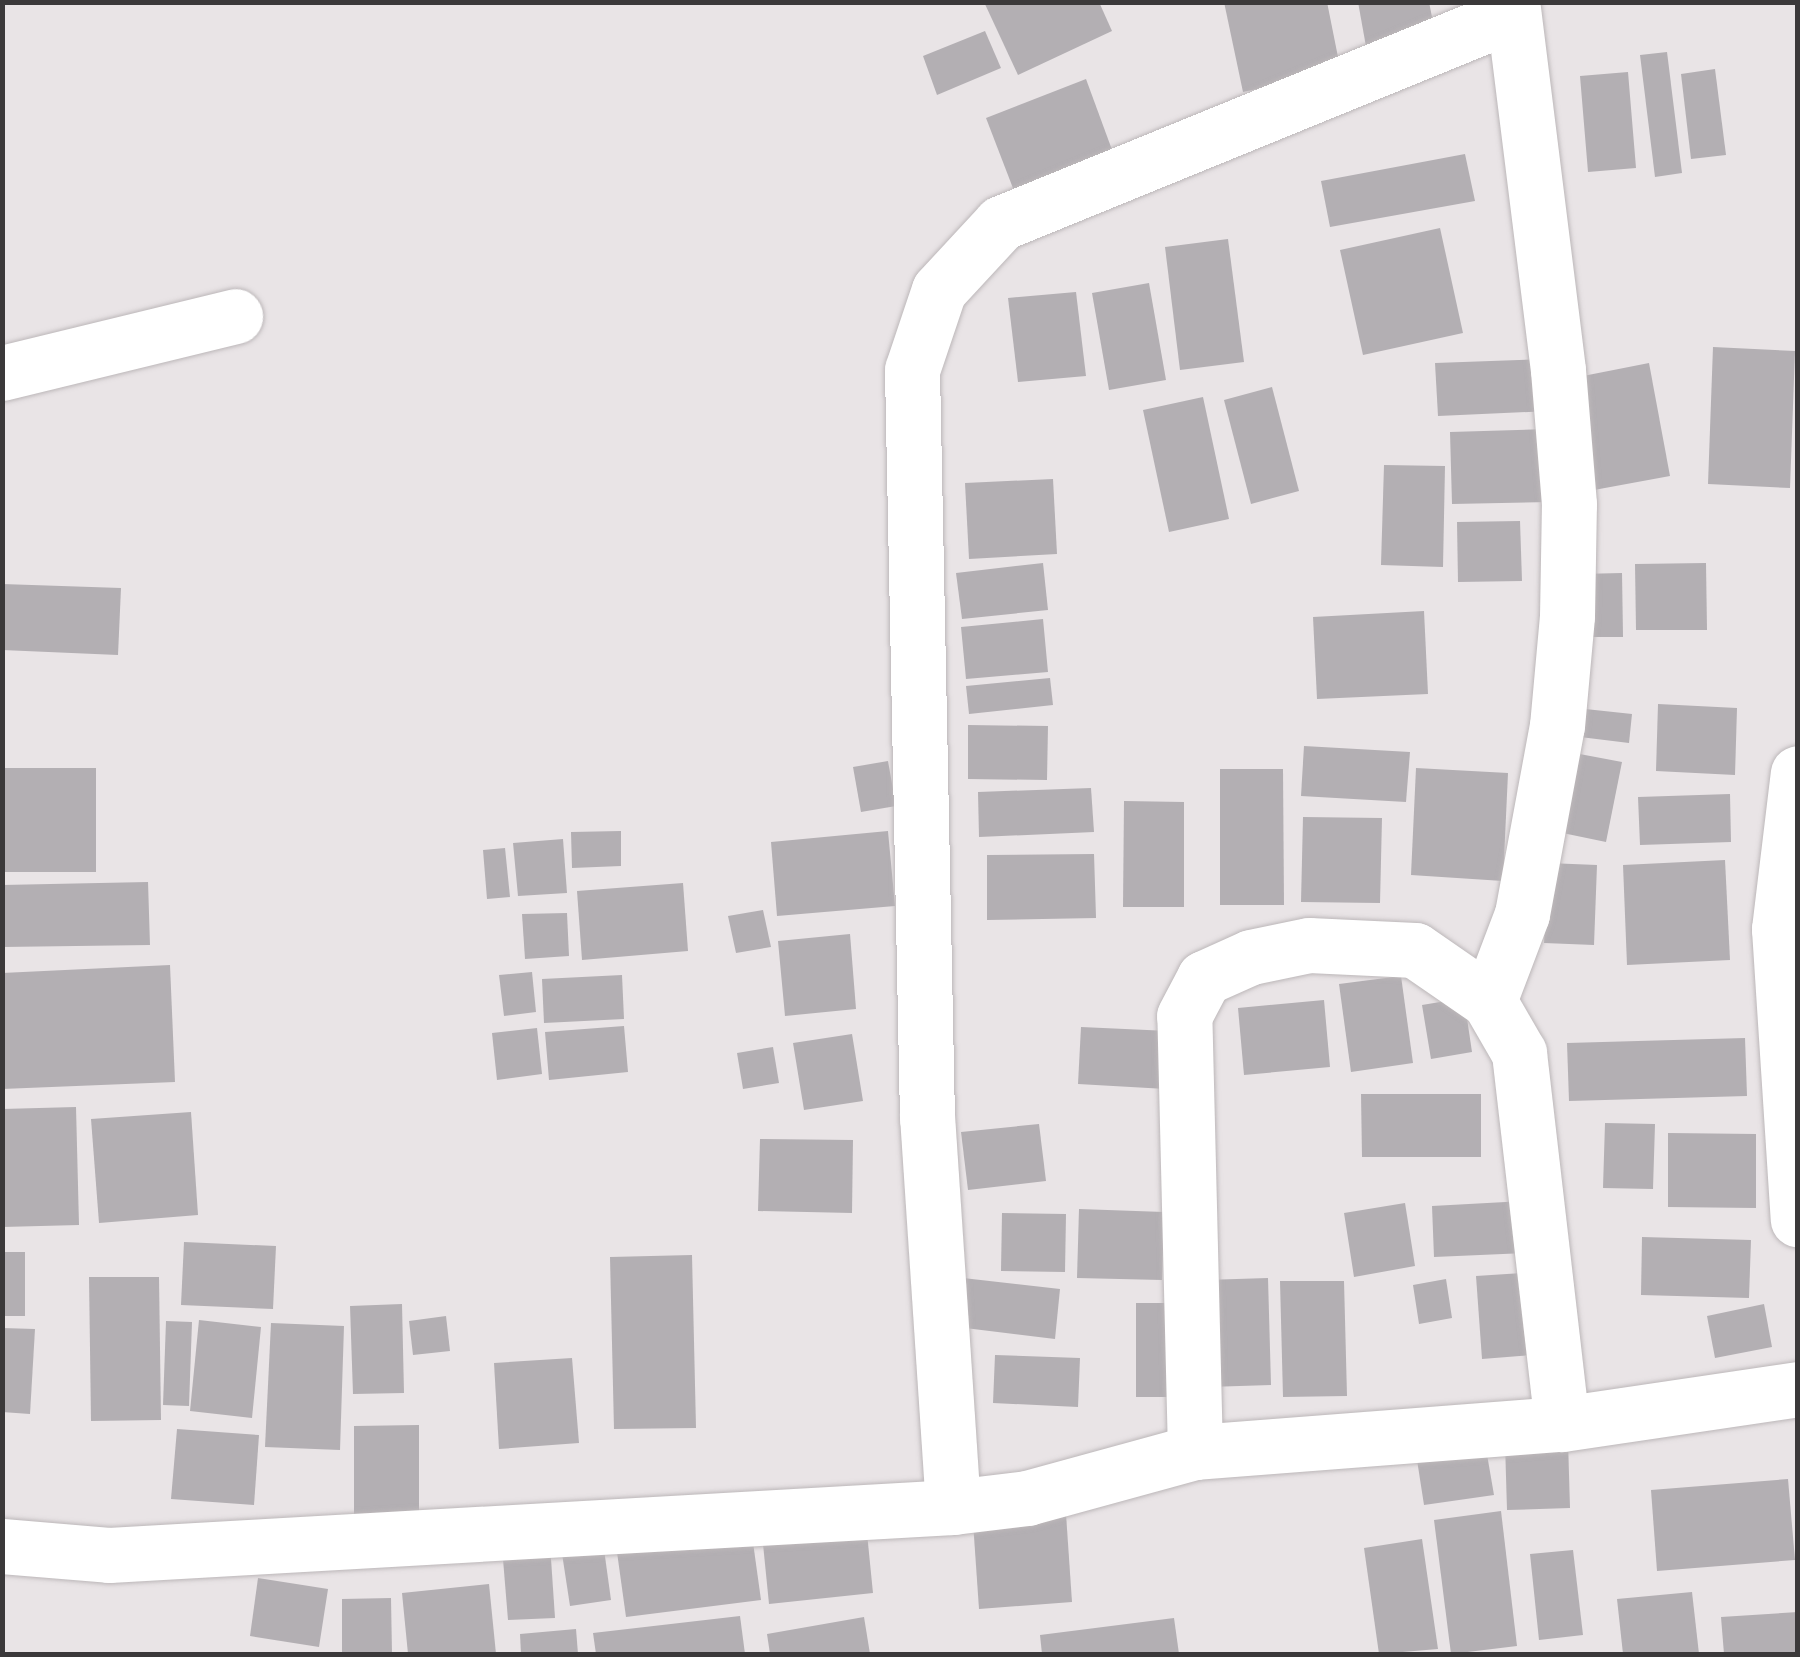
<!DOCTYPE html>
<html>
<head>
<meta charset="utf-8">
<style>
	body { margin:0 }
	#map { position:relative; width:1800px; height:1657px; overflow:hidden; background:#e9e4e6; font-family:Manrope,sans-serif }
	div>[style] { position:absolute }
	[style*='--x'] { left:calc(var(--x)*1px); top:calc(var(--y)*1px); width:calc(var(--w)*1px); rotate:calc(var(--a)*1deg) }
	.building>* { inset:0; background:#b3afb3 }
	.roads { filter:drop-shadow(0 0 2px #bcb7b9) drop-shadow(0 0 2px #bcb7b9) }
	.minor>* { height:55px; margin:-27.5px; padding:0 27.5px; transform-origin:27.5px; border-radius:27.5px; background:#fff }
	span { translate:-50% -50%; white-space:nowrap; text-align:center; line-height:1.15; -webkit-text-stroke:8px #fff; paint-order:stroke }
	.frame { position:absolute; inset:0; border:5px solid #3b393a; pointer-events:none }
</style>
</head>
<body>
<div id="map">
	<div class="building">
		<div style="clip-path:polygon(984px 2px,1099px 2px,1112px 31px,1018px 75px)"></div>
		<div style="clip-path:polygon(1224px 2px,1327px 2px,1341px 72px,1243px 92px)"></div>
		<div style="clip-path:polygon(1358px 2px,1429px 2px,1436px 37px,1367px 52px)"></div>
		<div style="clip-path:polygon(985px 31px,1001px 68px,937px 95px,923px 56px)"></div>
		<div style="clip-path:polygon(1667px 52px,1682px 173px,1655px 177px,1640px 55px)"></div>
		<div style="clip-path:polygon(1715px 69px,1726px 155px,1691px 159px,1681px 74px)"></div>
		<div style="clip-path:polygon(1628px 72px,1636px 168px,1588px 172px,1580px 76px)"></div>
		<div style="clip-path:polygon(1086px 79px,1115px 158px,1016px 196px,986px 118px)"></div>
		<div style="clip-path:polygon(1465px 154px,1475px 201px,1330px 227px,1321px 181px)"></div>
		<div style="clip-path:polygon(1440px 228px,1463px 333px,1363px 355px,1340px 250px)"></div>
		<div style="clip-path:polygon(1228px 239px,1244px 362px,1180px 370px,1165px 247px)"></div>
		<div style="clip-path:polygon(1149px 283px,1166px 380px,1109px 390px,1092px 293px)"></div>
		<div style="clip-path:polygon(1076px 292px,1086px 376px,1018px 382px,1008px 298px)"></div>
		<div style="clip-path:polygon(1713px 347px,1795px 351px,1790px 488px,1708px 484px)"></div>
		<div style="clip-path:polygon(1547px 359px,1549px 411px,1438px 416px,1435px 363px)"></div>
		<div style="clip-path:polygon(1649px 363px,1670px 476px,1594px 490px,1573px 378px)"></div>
		<div style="clip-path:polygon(1272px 387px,1299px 491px,1251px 504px,1224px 400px)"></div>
		<div style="clip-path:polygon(1203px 397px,1229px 519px,1169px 532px,1143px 410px)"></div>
		<div style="clip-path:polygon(1548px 429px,1550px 502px,1452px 504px,1450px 432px)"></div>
		<div style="clip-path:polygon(1384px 465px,1445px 466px,1443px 567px,1381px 565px)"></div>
		<div style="clip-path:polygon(1053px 479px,1057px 554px,969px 559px,965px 483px)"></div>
		<div style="clip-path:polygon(1520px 521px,1522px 581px,1458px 582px,1457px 522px)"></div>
		<div style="clip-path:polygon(1043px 563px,1048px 610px,962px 619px,956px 573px)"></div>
		<div style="clip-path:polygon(1706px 563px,1707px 630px,1636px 630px,1635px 564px)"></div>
		<div style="clip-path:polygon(1622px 573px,1623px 637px,1581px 637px,1580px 574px)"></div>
		<div style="clip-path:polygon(2px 584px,121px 588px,118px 655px,2px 650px)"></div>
		<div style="clip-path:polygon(1424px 611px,1428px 694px,1317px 699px,1313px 617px)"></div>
		<div style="clip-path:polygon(1043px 619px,1048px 672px,966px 679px,961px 627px)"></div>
		<div style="clip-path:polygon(1050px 678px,1053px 705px,969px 714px,966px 686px)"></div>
		<div style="clip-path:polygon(1658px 704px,1737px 708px,1735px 775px,1656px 771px)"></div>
		<div style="clip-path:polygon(1576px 708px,1632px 714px,1629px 743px,1572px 736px)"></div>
		<div style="clip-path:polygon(968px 725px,1048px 726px,1047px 780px,968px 779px)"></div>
		<div style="clip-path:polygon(1304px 746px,1410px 752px,1406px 802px,1301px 796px)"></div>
		<div style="clip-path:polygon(1569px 752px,1622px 762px,1606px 842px,1553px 831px)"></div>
		<div style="clip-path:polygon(888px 761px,896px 806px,861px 812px,853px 767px)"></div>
		<div style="clip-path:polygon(2px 768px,96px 768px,96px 872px,2px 872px)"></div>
		<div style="clip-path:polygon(1416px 768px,1508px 773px,1503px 881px,1411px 875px)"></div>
		<div style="clip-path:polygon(1220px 769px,1283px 769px,1284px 905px,1220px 905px)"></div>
		<div style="clip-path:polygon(1091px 788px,1094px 832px,979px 837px,978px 792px)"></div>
		<div style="clip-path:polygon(1730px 794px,1731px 842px,1640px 845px,1638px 797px)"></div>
		<div style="clip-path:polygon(1124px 801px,1184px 802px,1184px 907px,1123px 907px)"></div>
		<div style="clip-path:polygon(1303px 817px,1382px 818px,1380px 903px,1301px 902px)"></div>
		<div style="clip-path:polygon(621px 831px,621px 866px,572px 868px,571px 832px)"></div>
		<div style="clip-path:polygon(888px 831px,895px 906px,777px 916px,771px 842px)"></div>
		<div style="clip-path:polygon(563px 839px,567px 893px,518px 896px,513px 843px)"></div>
		<div style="clip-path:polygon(505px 848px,510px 897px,487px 899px,483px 850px)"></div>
		<div style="clip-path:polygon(1094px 854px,1096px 918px,987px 920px,987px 855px)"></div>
		<div style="clip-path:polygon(1725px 860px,1730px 960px,1627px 965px,1623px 865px)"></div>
		<div style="clip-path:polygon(1548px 863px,1597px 865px,1594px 945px,1544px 943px)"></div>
		<div style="clip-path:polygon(148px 882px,150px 945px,2px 947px,2px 885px)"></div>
		<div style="clip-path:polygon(683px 883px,688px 951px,582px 960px,577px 891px)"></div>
		<div style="clip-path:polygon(763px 910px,771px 947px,736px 953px,728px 916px)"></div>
		<div style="clip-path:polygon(567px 913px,569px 956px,525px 959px,522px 914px)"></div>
		<div style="clip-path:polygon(850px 934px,856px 1009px,785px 1016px,778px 941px)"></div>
		<div style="clip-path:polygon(170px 965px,175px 1082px,2px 1089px,2px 973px)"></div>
		<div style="clip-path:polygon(532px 972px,536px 1012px,504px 1016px,499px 975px)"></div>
		<div style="clip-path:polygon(622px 975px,624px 1019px,544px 1023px,542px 979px)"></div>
		<div style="clip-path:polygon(1401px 976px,1413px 1063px,1351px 1072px,1339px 984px)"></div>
		<div style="clip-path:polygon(1464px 998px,1472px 1052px,1431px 1059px,1422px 1005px)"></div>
		<div style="clip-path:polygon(1324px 1000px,1330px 1067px,1244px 1075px,1238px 1008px)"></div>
		<div style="clip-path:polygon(624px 1026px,628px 1072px,549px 1080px,545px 1032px)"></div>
		<div style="clip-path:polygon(1081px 1027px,1169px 1031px,1166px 1089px,1078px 1084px)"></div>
		<div style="clip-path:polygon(537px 1028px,542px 1074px,497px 1080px,492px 1033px)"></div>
		<div style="clip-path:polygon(852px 1034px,863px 1101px,804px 1110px,793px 1043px)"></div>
		<div style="clip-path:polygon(1745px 1038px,1747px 1096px,1569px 1101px,1567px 1043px)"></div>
		<div style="clip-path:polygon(773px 1047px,779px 1083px,743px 1089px,737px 1053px)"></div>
		<div style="clip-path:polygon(1361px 1094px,1481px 1094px,1481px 1157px,1362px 1157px)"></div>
		<div style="clip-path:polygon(76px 1107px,79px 1225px,2px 1227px,2px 1109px)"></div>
		<div style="clip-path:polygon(191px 1112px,198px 1215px,99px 1223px,91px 1119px)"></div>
		<div style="clip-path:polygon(1605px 1123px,1655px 1124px,1653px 1189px,1603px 1188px)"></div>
		<div style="clip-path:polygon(1039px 1124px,1046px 1181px,968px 1190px,961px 1132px)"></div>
		<div style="clip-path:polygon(1668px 1133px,1756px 1134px,1756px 1208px,1668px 1207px)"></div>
		<div style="clip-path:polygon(760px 1139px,853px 1140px,852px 1213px,758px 1211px)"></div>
		<div style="clip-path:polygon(1524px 1201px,1527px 1253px,1434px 1257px,1432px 1206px)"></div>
		<div style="clip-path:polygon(1405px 1203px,1415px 1266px,1354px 1277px,1344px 1213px)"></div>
		<div style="clip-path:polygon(1079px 1209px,1164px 1212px,1162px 1280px,1077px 1278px)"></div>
		<div style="clip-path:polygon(1002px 1213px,1066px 1214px,1065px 1272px,1001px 1271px)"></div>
		<div style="clip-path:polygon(1642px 1237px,1751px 1240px,1749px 1298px,1641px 1295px)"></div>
		<div style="clip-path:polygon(184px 1242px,276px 1246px,273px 1309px,181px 1305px)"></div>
		<div style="clip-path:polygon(2px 1252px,25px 1252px,25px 1316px,2px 1316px)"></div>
		<div style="clip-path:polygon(692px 1255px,696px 1428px,614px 1429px,610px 1257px)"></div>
		<div style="clip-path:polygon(1538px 1272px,1543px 1354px,1482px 1359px,1476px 1276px)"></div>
		<div style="clip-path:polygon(89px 1277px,159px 1277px,161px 1420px,91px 1421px)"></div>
		<div style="clip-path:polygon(963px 1278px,1060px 1289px,1055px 1339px,957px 1327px)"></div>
		<div style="clip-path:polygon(1268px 1278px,1271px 1385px,1208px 1387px,1205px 1280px)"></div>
		<div style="clip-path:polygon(1446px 1279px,1452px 1318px,1419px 1324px,1413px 1285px)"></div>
		<div style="clip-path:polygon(1280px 1281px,1344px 1281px,1347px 1396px,1283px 1397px)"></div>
		<div style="clip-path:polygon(1136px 1303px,1178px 1303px,1178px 1397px,1136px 1397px)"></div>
		<div style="clip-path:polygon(402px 1304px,404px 1393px,353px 1394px,350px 1306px)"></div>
		<div style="clip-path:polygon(1764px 1304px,1772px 1347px,1715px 1358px,1707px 1316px)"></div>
		<div style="clip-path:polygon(446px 1316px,450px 1351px,413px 1355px,409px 1321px)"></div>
		<div style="clip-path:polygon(199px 1320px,261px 1327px,252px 1418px,190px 1411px)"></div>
		<div style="clip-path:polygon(166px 1321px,192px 1322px,189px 1406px,163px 1405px)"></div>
		<div style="clip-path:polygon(271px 1323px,344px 1326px,340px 1450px,265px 1447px)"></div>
		<div style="clip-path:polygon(2px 1328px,35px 1329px,30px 1414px,2px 1412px)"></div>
		<div style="clip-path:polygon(995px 1355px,1080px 1358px,1078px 1407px,993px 1403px)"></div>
		<div style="clip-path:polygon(572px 1358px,579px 1443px,499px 1449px,494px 1363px)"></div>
		<div style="clip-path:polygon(419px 1425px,419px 1522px,354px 1522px,354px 1426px)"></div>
		<div style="clip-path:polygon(177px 1429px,259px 1435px,254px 1505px,171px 1499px)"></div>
		<div style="clip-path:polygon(1484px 1437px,1494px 1495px,1424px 1505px,1415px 1447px)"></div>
		<div style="clip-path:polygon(1568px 1441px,1570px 1508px,1507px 1510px,1505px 1443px)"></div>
		<div style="clip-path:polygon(1788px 1479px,1795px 1560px,1657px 1571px,1651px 1490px)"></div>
		<div style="clip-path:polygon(1501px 1511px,1517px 1646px,1451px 1654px,1434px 1520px)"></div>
		<div style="clip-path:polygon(1066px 1514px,1072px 1602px,979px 1609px,973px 1522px)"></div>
		<div style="clip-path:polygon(866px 1523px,873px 1593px,769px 1604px,762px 1534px)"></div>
		<div style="clip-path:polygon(751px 1528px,761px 1600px,626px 1617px,616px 1545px)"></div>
		<div style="clip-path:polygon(1422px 1539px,1438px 1649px,1379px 1654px,1364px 1548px)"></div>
		<div style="clip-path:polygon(603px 1542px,611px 1600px,570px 1606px,561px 1547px)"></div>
		<div style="clip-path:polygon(550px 1544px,555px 1618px,508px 1620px,502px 1547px)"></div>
		<div style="clip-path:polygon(1573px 1550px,1583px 1635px,1539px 1640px,1530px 1554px)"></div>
		<div style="clip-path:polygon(258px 1578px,328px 1589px,319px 1647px,250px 1636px)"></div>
		<div style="clip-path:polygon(489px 1584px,496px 1654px,408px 1654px,402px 1593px)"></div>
		<div style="clip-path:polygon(1692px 1592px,1699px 1654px,1623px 1654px,1617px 1599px)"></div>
		<div style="clip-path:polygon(391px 1598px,392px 1654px,342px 1654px,342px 1599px)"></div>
		<div style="clip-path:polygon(1798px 1612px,1798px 1654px,1724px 1654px,1721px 1617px)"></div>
		<div style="clip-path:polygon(740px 1616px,745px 1654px,596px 1654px,593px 1633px)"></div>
		<div style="clip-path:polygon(864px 1617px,870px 1654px,770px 1654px,767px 1634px)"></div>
		<div style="clip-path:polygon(1174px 1618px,1179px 1654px,1042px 1654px,1040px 1635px)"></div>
		<div style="clip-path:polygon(576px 1629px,578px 1654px,521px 1654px,520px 1634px)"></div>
	</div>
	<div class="roads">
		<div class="minor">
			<div style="--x:2;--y:373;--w:240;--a:-13.7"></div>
			<div style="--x:1798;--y:922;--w:20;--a:160"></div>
			<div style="--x:1779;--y:929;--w:291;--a:86.3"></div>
			<div style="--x:1779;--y:929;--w:157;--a:-83.1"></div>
			<div style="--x:1489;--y:1001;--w:93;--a:-69.2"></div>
			<div style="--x:1522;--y:914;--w:191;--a:-79.5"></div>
			<div style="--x:1557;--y:726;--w:110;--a:-84.8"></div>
			<div style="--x:1567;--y:616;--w:112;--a:-89"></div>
			<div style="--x:1569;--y:504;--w:134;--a:-94.7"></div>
			<div style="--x:1558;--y:370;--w:371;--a:-97.1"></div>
			<div style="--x:1195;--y:1452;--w:436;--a:-91.4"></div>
			<div style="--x:1184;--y:1016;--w:43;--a:-62.2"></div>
			<div style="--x:1204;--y:978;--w:51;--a:-24.1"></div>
			<div style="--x:1251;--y:957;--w:59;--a:-11.7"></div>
			<div style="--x:1309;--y:945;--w:106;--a:2.7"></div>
			<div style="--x:1415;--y:950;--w:90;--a:34.6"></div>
			<div style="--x:1489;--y:1001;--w:60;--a:60"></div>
			<div style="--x:1519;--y:1053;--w:373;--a:83.4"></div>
			<div style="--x:953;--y:1507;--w:390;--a:-93.8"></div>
			<div style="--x:927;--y:1118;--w:748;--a:-91.15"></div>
			<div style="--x:912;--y:370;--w:84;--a:-71.4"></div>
			<div style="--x:939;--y:290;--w:91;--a:-47.2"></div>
			<div style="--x:1001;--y:223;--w:553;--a:-22.21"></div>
			<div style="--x:2;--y:1546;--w:107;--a:4.8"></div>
			<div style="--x:109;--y:1555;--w:845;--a:-3.26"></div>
			<div style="--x:953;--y:1507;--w:75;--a:-6.9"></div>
			<div style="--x:1027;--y:1498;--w:174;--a:-15.3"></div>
			<div style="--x:1195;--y:1452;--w:368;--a:-4.4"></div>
			<div style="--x:1562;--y:1424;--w:239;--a:-8.4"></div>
		</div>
	</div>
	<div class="frame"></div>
</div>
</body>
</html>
